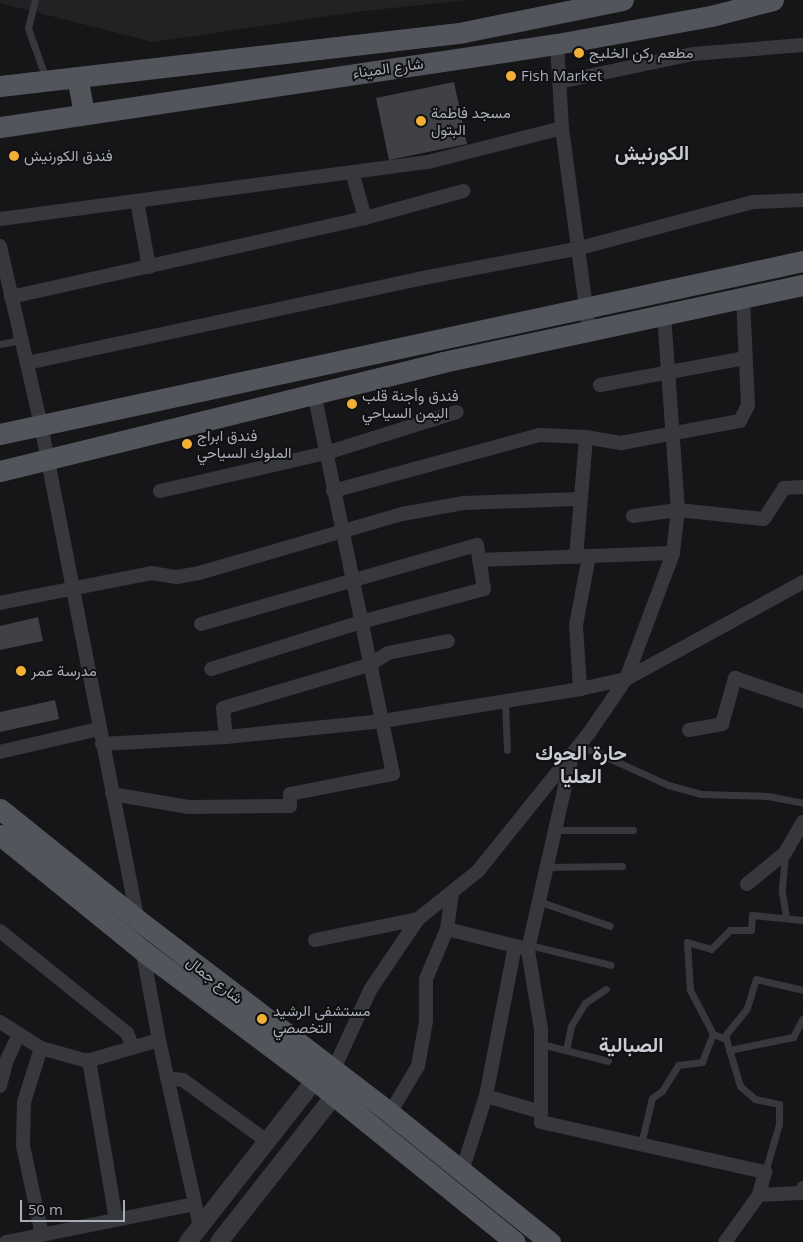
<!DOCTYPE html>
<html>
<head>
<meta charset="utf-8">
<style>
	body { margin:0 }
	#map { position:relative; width:803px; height:1242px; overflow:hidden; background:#161618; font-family:"Open Sans",Vazirmatn,sans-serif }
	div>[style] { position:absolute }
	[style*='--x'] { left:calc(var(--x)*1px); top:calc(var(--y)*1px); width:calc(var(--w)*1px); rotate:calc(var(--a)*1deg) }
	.built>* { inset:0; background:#222225 }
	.building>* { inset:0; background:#404145 }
	.service>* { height:7px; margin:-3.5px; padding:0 3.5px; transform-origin:3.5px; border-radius:3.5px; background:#37383d }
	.minor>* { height:14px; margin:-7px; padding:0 7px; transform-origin:7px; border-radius:7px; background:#37383d }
	.tertiary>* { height:18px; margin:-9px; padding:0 9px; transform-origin:9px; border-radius:9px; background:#37383d }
	.primary>* { height:21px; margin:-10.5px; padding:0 10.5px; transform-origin:10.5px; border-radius:10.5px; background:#53555c }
	.dots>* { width:14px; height:14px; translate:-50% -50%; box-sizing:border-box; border:2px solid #111113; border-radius:50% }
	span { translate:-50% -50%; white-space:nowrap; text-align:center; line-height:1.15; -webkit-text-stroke:4px #111113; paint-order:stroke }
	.poi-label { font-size:15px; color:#a8adb8 }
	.left { translate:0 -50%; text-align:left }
	.street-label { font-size:15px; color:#a8adb8 }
	.district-label { font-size:20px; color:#c9ccd4; font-weight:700 }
	.scale { position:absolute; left:20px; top:1200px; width:105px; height:22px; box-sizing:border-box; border:2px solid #a8adb8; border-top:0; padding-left:6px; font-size:15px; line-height:18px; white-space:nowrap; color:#a8adb8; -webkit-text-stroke:4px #111113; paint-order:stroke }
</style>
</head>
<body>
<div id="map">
	<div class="built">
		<div style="clip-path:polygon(0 0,468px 0,355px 12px,153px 42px,0 3px)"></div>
	</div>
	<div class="building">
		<div style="clip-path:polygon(454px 82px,467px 144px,389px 160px,376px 98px)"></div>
		<div style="clip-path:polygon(38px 617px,43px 641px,0 650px,0 626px)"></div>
		<div style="clip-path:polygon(55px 700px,59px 719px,0 732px,0 712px)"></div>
	</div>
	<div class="service">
		<div style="--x:35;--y:0;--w:29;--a:104"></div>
		<div style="--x:28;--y:28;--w:54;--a:70.6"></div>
		<div style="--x:0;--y:344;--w:21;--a:-11"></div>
		<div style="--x:505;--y:703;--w:47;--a:87.6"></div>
		<div style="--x:573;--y:754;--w:18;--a:-13"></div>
		<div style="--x:591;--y:750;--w:85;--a:24.4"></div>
		<div style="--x:668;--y:785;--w:34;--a:15"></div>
		<div style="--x:701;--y:794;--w:67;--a:1.7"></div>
		<div style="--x:768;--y:796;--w:36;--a:11"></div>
		<div style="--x:554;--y:830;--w:79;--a:0"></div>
		<div style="--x:785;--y:854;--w:38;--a:95"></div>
		<div style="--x:782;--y:892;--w:26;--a:81"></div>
		<div style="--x:545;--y:867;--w:77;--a:-0.7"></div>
		<div style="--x:538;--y:901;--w:76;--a:19.1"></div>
		<div style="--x:529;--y:945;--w:84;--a:13.7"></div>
		<div style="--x:713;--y:1034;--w:14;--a:21"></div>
		<div style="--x:726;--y:1039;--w:49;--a:73.4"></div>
		<div style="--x:740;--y:1086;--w:20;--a:41"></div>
		<div style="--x:755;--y:1099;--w:25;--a:12"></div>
		<div style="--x:779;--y:1104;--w:20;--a:90"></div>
		<div style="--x:779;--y:1124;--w:50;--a:106.3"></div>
		<div style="--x:723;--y:1038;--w:38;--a:-51"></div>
		<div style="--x:747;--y:1008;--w:30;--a:-73"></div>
		<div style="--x:756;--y:979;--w:48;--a:13.2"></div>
		<div style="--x:541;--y:1044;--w:69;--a:14.2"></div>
		<div style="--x:566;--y:1050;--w:25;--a:-78"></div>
		<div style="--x:571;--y:1026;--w:27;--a:-59"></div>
		<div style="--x:585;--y:1003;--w:25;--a:-34"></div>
		<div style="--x:729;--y:1050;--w:65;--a:-11.5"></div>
		<div style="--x:793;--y:1037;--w:21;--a:-62"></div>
		<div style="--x:641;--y:1144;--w:47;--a:-76.6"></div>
		<div style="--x:652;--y:1098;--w:12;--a:-35"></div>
		<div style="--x:662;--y:1091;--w:31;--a:-58"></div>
		<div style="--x:678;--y:1065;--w:24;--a:-7"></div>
		<div style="--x:702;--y:1062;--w:30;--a:-69"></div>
		<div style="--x:713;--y:1034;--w:50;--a:-117.6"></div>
		<div style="--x:690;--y:990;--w:48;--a:-93.6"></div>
		<div style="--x:687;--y:942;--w:25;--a:16"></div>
		<div style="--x:711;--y:949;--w:27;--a:-45"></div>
		<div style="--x:730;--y:930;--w:21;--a:0"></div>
		<div style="--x:751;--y:930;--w:15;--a:-86"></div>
		<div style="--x:752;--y:915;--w:51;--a:5.6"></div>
	</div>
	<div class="minor">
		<div style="--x:557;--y:44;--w:84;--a:86.6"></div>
		<div style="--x:562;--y:128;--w:205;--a:82.4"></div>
		<div style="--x:559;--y:82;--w:137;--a:-11.8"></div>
		<div style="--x:693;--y:54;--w:110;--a:-4.7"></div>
		<div style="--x:352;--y:172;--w:48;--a:74.2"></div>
		<div style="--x:137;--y:201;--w:67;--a:79.7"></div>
		<div style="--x:0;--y:219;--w:432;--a:-7.6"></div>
		<div style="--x:428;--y:162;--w:138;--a:-14.2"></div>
		<div style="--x:0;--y:246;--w:184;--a:77.1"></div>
		<div style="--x:41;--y:425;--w:506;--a:78.96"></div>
		<div style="--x:11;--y:297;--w:363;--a:-12.6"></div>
		<div style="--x:365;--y:218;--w:102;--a:-15.4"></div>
		<div style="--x:27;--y:363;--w:400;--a:-12.1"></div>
		<div style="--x:418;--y:279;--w:161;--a:-10.8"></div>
		<div style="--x:576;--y:249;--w:183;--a:-14.9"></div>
		<div style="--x:753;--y:202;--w:50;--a:-2.3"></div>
		<div style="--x:600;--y:385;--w:147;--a:-10.5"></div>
		<div style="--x:160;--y:491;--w:170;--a:-12.9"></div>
		<div style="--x:326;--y:453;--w:137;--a:-17.4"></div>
		<div style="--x:333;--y:491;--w:213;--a:-15.2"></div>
		<div style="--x:539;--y:435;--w:47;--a:2.4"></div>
		<div style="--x:586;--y:437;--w:36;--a:10"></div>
		<div style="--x:621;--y:443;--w:121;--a:-10.5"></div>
		<div style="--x:740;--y:421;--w:18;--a:-63"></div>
		<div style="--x:748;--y:405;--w:108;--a:-92.7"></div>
		<div style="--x:633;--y:516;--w:45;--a:-7.6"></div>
		<div style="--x:678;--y:510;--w:86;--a:6"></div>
		<div style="--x:764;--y:519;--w:37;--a:-57"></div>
		<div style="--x:784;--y:488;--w:19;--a:-3"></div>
		<div style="--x:576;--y:557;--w:120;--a:-85.2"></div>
		<div style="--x:479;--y:560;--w:194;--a:-2.1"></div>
		<div style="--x:0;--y:603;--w:154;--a:-11.2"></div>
		<div style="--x:151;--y:573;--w:26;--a:9"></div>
		<div style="--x:177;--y:577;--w:22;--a:-10"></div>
		<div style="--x:199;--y:573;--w:211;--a:-16.2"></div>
		<div style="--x:402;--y:514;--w:62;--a:-10.2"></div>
		<div style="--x:463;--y:503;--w:116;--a:-2"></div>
		<div style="--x:201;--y:624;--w:287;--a:-16"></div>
		<div style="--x:477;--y:545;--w:45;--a:81"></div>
		<div style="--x:484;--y:589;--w:127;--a:165"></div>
		<div style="--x:361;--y:622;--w:157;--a:162.6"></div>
		<div style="--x:580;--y:689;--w:64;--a:-93.6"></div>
		<div style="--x:576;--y:625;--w:70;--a:-79.3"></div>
		<div style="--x:689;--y:730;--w:34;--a:-10"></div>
		<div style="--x:722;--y:724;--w:48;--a:-74.2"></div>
		<div style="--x:735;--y:678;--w:72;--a:18.7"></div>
		<div style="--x:226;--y:737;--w:29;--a:-96"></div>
		<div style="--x:223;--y:708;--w:152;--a:-16.4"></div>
		<div style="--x:369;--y:665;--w:22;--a:-32"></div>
		<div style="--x:388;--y:653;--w:61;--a:-11.3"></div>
		<div style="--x:102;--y:744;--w:124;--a:-3.2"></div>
		<div style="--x:226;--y:737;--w:158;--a:-5.8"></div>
		<div style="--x:383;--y:721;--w:200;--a:-9.2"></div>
		<div style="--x:580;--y:689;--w:47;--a:-12.3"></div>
		<div style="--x:626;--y:679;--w:202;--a:-28.7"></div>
		<div style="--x:0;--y:752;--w:102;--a:-13.1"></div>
		<div style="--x:571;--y:760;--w:195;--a:102.8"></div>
		<div style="--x:528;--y:950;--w:80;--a:80.7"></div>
		<div style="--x:541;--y:1029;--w:93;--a:90"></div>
		<div style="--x:541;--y:1122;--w:230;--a:12.6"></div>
		<div style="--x:765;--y:1172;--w:24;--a:105"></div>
		<div style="--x:759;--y:1195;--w:58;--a:125.9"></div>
		<div style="--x:112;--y:794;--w:77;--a:9.7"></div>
		<div style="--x:188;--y:807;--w:102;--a:-0.6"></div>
		<div style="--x:290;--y:806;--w:12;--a:-90"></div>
		<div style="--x:290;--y:794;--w:105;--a:-11"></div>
		<div style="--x:393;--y:774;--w:388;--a:-101.7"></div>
		<div style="--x:747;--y:884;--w:49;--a:-39.2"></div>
		<div style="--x:785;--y:853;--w:36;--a:-60"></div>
		<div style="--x:447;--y:929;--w:78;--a:14"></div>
		<div style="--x:0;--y:931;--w:163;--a:38.8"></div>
		<div style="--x:127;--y:1033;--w:16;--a:68"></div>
		<div style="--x:315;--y:940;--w:105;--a:-11.5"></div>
		<div style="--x:418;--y:919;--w:77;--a:-38.7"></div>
		<div style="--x:478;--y:871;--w:177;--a:-51.2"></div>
		<div style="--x:589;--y:733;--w:65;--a:-55.6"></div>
		<div style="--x:626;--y:679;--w:134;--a:-69.5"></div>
		<div style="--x:673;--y:553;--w:43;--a:-83.4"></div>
		<div style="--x:678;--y:510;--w:196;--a:-94.1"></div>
		<div style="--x:142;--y:948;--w:94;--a:79.5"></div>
		<div style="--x:159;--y:1040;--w:191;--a:77.6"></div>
		<div style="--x:0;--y:1022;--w:49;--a:32.4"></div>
		<div style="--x:41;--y:1048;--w:48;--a:15.8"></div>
		<div style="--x:87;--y:1061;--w:75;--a:-16.3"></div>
		<div style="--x:41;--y:1048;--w:57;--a:107.5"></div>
		<div style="--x:24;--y:1102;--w:44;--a:91.3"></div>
		<div style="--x:23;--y:1146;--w:91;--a:77.9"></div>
		<div style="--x:89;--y:1060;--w:162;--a:80.4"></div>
		<div style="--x:333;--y:1071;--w:89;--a:-65.4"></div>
		<div style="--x:370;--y:990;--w:86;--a:-55.9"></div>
		<div style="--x:167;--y:1078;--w:16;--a:7"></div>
		<div style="--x:183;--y:1080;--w:104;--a:36"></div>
		<div style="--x:0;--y:1086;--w:25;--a:-76"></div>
		<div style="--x:6;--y:1062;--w:31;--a:-65"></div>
		<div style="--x:486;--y:1096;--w:57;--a:16.2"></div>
		<div style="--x:390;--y:1113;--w:55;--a:-59.2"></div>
		<div style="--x:418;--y:1066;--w:46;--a:-79.9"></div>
		<div style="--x:426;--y:1021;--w:42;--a:-90"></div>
		<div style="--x:426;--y:979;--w:54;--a:-67.2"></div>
		<div style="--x:447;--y:929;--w:37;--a:-82"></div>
		<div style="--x:462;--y:1171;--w:79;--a:-72.3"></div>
		<div style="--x:486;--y:1096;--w:153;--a:-79.1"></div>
		<div style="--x:759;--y:1195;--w:41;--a:-2.8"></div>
		<div style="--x:800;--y:1193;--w:6;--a:-59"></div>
		<div style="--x:6;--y:1242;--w:192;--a:-11.4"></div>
	</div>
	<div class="tertiary">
		<div style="--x:188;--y:1242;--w:206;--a:-51.9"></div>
		<div style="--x:219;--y:1242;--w:186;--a:-51.8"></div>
	</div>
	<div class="primary">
		<div style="--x:77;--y:77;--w:36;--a:79"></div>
		<div style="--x:0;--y:86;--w:467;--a:-6.6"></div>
		<div style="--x:464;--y:32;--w:162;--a:-11.4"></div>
		<div style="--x:0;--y:127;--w:563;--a:-8.48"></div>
		<div style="--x:557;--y:44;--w:157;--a:-10.3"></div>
		<div style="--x:711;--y:16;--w:64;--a:-14.5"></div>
		<div style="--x:0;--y:434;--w:821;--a:-12.16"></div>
		<div style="--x:0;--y:471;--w:456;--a:-13.8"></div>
		<div style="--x:443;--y:362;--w:368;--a:-12.1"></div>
		<div style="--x:0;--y:809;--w:177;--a:38.8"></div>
		<div style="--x:138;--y:920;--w:317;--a:37.4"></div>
		<div style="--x:390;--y:1113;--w:206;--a:38.9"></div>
		<div style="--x:0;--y:835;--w:184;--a:39"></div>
		<div style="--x:143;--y:951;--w:215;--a:36.9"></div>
		<div style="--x:315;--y:1080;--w:257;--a:39"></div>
	</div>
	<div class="dots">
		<div style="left:579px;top:53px;background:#f2b134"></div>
		<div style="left:511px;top:76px;background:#f2b134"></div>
		<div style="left:421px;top:121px;background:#f2b134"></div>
		<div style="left:14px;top:156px;background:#f2b134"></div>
		<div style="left:352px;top:404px;background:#f2b134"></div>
		<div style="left:187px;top:444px;background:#f2b134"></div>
		<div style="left:21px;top:671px;background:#f2b134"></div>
		<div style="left:262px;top:1019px;background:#f2b134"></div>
	</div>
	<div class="poi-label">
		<span class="left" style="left:589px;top:53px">مطعم ركن الخليج</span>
		<span class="left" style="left:521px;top:76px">Fish Market</span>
		<span class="left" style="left:431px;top:121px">مسجد فاطمة<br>البتول</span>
		<span class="left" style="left:24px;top:156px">فندق الكورنيش</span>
		<span class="left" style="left:362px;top:404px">فندق وأجنة قلب<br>اليمن السياحي</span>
		<span class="left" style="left:197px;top:444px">فندق ابراج<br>الملوك السياحي</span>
		<span class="left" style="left:31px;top:671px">مدرسة عمر</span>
		<span class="left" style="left:273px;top:1019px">مستشفى الرشيد<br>التخصصي</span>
	</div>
	<div class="street-label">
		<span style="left:388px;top:68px;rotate:-8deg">شارع الميناء</span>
		<span style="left:215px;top:980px;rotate:38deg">شارع جمال</span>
	</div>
	<div class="district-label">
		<span style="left:652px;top:152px">الكورنيش</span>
		<span style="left:581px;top:764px">حارة الحوك<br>العليا</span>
		<span style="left:631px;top:1044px">الصبالية</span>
	</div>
	<div class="scale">50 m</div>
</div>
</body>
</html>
